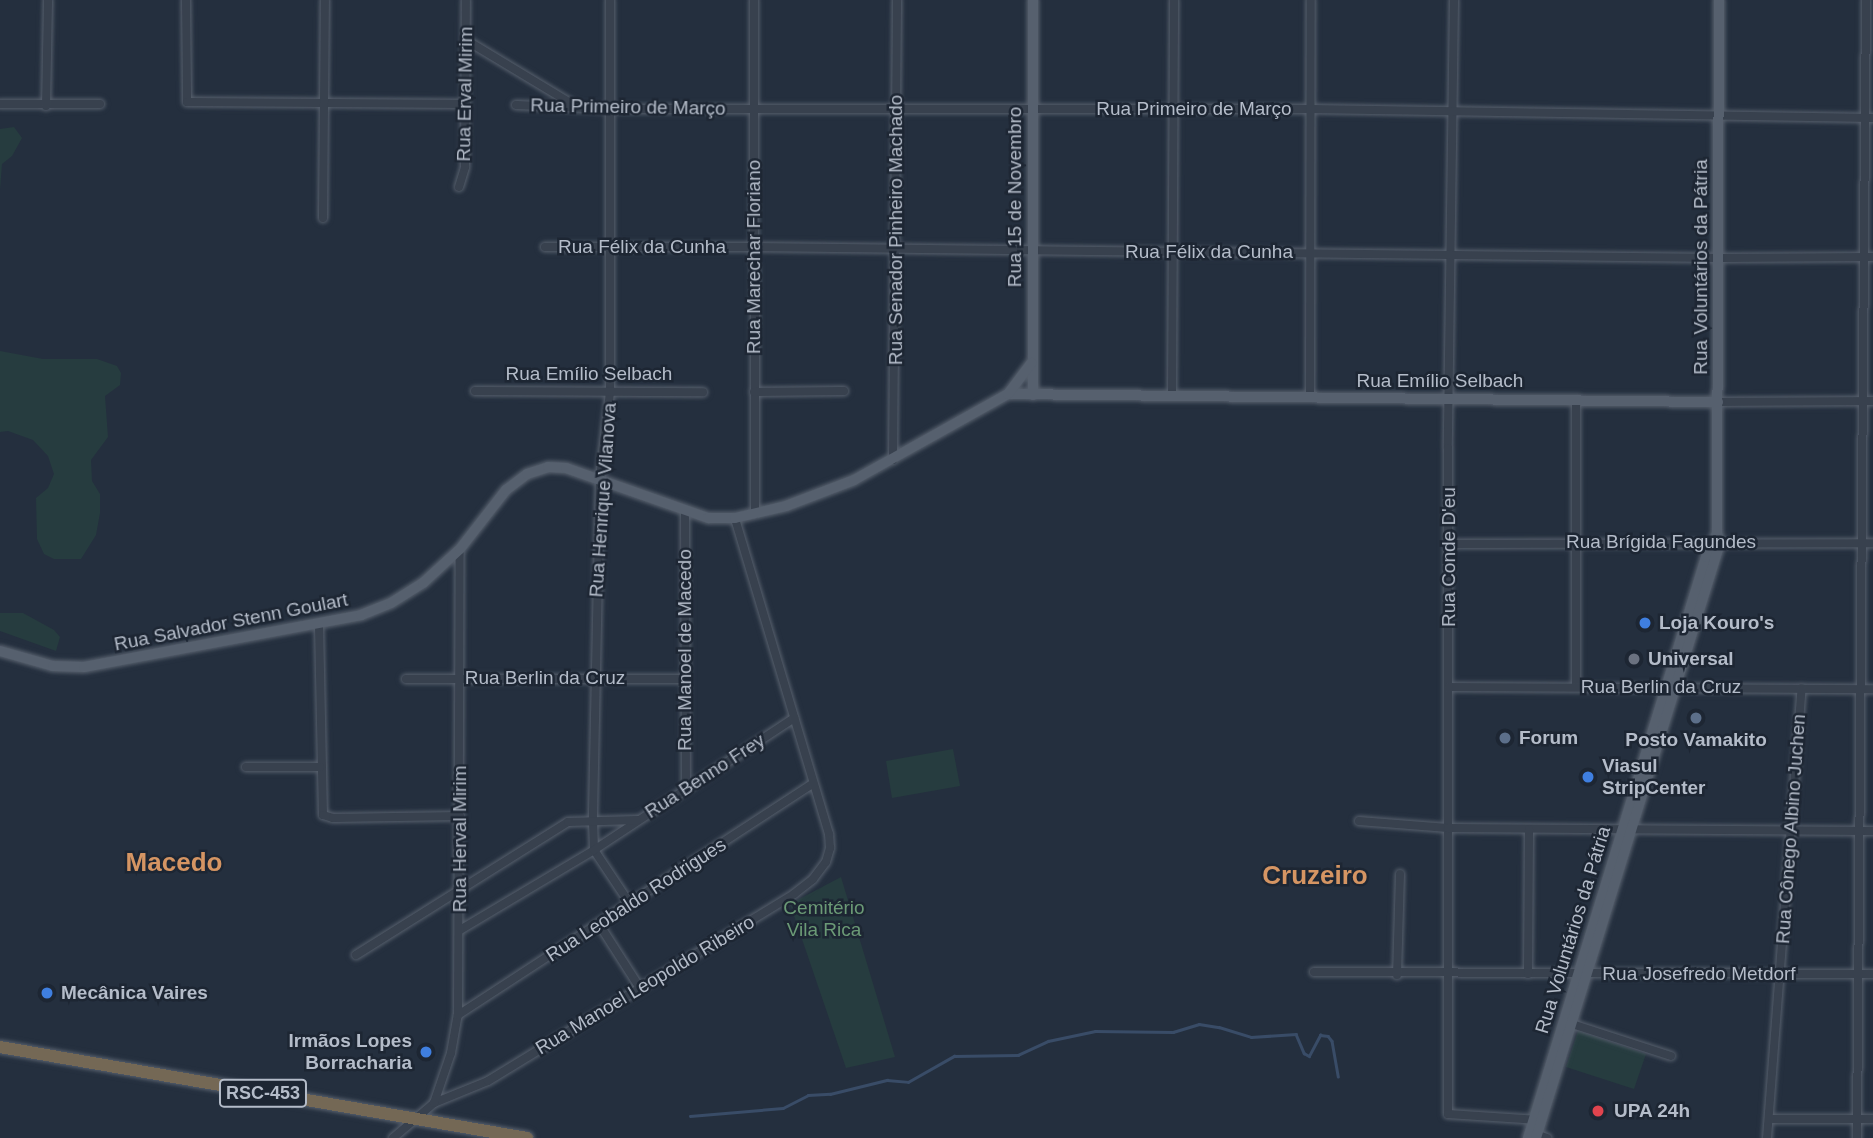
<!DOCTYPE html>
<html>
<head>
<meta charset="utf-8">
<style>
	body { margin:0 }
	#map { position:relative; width:1873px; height:1138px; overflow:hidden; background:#242f3e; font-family:Helvetica,sans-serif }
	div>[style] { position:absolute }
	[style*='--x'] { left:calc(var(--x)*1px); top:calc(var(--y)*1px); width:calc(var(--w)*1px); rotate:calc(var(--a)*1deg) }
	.green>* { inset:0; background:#263c3f }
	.stream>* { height:2.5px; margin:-1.25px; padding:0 1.25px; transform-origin:1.25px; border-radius:1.25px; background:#394c67 }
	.roads { filter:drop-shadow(0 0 2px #565f6c) drop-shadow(0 0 2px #565f6c) }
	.minor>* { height:8px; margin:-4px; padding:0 4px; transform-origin:4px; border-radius:4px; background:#38414e }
	.major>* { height:10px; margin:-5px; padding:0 5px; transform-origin:5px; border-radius:5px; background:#56606e }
	.highway>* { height:12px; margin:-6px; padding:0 6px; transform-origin:6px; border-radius:6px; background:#746855 }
	.dots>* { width:19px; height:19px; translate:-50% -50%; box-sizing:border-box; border:4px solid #1d2633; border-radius:50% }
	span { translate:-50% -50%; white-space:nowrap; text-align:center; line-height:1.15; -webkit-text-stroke:5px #1d2633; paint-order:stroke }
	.shield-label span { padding:2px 5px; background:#1d2633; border:2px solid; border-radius:5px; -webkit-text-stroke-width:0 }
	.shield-label { font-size:18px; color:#b4bcc9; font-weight:700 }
	.street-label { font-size:19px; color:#b4bcc9 }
	.poi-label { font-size:19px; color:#b4bcc9; font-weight:700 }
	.left { translate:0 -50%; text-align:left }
	.right { translate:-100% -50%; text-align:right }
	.park-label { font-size:19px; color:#6b9a76 }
	.district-label { font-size:26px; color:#d59563; font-weight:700 }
</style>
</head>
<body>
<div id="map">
	<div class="green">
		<div style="clip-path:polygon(14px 127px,22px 138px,12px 156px,2px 164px,0 190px,0 129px)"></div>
		<div style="clip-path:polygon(0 351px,43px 359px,97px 359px,117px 366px,121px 373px,120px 385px,105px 396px,108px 437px,91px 460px,92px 481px,100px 494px,100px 513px,96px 535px,81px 559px,54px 559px,44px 554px,37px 539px,36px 498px,48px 488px,54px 474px,48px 456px,33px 440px,8px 431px,0 432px)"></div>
		<div style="clip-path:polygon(0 613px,23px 613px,54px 630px,60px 637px,56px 651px,0 631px)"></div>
		<div style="clip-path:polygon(953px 749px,960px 786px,892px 798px,886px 761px)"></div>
		<div style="clip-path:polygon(841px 877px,895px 1057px,846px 1068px,790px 904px)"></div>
		<div style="clip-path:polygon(1578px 1031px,1646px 1054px,1634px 1089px,1566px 1067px)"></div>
	</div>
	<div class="stream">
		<div style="--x:690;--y:1116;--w:93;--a:-4.9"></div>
		<div style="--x:783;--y:1108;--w:28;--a:-27"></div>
		<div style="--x:808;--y:1095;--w:22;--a:-3"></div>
		<div style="--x:830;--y:1094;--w:59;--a:-13.8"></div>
		<div style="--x:887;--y:1080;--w:21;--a:5"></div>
		<div style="--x:908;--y:1082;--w:53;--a:-29.5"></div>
		<div style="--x:954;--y:1056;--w:64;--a:-0.9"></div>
		<div style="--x:1018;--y:1055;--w:33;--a:-25"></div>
		<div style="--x:1048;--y:1041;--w:48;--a:-12"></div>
		<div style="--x:1095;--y:1031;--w:78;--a:0.7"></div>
		<div style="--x:1173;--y:1032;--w:27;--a:-17"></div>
		<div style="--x:1199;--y:1024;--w:20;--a:9"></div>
		<div style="--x:1219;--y:1027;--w:34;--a:17"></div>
		<div style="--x:1251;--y:1037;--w:45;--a:-3.8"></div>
		<div style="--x:1296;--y:1034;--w:21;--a:67"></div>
		<div style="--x:1304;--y:1053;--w:6;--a:31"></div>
		<div style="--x:1309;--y:1056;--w:24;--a:-62"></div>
		<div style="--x:1320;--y:1035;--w:8;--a:7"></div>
		<div style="--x:1328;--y:1036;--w:6;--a:51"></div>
		<div style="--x:1332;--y:1041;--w:36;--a:80"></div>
	</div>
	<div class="roads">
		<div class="minor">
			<div style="--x:186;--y:0;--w:102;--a:89.4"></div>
			<div style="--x:187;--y:102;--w:279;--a:0.4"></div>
			<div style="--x:610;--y:0;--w:392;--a:90"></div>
			<div style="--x:610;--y:392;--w:88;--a:96.6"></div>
			<div style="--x:600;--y:479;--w:342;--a:91.2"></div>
			<div style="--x:593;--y:821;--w:29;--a:88"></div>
			<div style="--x:594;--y:850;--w:65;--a:56.3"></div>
			<div style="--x:754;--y:0;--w:514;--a:89.89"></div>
			<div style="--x:1454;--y:0;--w:448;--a:90.8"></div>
			<div style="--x:1448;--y:448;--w:666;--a:90"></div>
			<div style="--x:1448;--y:1114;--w:91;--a:3.8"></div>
			<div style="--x:466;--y:40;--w:130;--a:31.1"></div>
			<div style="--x:0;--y:104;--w:100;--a:0"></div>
			<div style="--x:516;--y:105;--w:93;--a:2.5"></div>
			<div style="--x:609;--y:109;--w:701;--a:0"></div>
			<div style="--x:1310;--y:109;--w:563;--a:0.92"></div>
			<div style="--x:46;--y:106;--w:106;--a:-88.9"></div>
			<div style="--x:459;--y:187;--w:21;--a:-73"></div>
			<div style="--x:465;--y:167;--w:167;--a:-89.7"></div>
			<div style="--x:323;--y:218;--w:218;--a:-89.5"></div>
			<div style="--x:545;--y:247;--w:208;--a:0"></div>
			<div style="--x:753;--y:247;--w:967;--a:0.65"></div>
			<div style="--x:1720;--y:258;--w:153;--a:-0.4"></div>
			<div style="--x:475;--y:391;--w:228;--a:0.3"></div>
			<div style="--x:754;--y:392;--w:90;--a:-0.6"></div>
			<div style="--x:1172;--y:397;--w:397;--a:-89.7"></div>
			<div style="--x:1310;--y:398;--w:398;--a:-89.9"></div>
			<div style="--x:1718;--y:402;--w:155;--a:-0.4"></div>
			<div style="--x:893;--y:460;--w:460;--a:-89.5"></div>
			<div style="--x:685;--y:510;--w:279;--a:89.8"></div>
			<div style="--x:1449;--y:544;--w:424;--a:-0.1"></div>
			<div style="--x:319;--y:625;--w:190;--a:88.8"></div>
			<div style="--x:323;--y:815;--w:10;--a:17"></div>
			<div style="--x:333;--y:818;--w:127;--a:-0.9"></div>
			<div style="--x:406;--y:679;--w:278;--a:0"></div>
			<div style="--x:1576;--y:686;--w:286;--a:-90"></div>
			<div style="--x:1449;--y:687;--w:424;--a:0.3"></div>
			<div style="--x:246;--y:767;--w:74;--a:0"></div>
			<div style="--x:1359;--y:821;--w:89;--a:4.5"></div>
			<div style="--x:1448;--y:828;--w:425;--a:0.4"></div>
			<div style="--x:599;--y:924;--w:76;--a:57.4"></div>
			<div style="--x:460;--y:930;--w:156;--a:-30.8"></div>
			<div style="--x:594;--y:850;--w:240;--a:-33.4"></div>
			<div style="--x:356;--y:955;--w:250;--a:-32.1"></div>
			<div style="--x:568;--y:822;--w:69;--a:-1.7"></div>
			<div style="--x:1314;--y:972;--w:559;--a:0.2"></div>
			<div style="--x:1528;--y:974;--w:145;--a:-89.6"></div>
			<div style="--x:1397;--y:975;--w:101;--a:-88.3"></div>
			<div style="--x:458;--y:1015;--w:424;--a:-33.1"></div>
			<div style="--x:1572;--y:1024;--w:104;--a:17.9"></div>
			<div style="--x:434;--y:1103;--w:58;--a:-22.2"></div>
			<div style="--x:488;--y:1081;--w:359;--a:-31.4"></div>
			<div style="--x:794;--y:894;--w:24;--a:-38"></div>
			<div style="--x:813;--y:879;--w:21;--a:-53"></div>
			<div style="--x:826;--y:862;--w:15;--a:-74"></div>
			<div style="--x:830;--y:848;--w:14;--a:-94"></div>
			<div style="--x:829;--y:834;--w:330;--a:-106.6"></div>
			<div style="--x:1769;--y:1119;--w:104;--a:0"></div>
			<div style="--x:1532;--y:1133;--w:16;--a:18"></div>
			<div style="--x:393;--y:1138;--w:54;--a:-40.5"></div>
			<div style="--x:434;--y:1103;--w:53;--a:-71.2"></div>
			<div style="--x:451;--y:1053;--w:39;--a:-80"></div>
			<div style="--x:458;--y:1015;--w:466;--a:-89.8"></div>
			<div style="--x:1767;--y:1138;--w:451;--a:-85.6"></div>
			<div style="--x:1857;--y:1138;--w:1138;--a:-89.55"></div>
		</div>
		<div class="major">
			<div style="--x:1008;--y:394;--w:710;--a:0.65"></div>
			<div style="--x:1033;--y:395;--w:395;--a:-90"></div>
			<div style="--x:0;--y:651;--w:55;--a:15.8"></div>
			<div style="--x:53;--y:666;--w:31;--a:2"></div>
			<div style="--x:84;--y:667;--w:282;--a:-10.6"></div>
			<div style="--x:361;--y:615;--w:32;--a:-22"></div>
			<div style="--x:391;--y:603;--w:38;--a:-32"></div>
			<div style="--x:423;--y:583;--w:50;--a:-42.6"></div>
			<div style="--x:460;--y:549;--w:75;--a:-52.1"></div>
			<div style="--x:506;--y:490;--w:26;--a:-37"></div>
			<div style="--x:527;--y:474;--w:22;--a:-18"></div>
			<div style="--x:548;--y:467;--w:18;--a:3"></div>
			<div style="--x:566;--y:468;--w:151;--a:19.4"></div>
			<div style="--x:708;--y:518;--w:27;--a:0"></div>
			<div style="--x:735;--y:518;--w:52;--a:-13.2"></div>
			<div style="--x:786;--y:506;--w:73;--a:-20.9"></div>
			<div style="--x:854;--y:480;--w:176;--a:-29.2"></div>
			<div style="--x:1008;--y:394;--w:39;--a:-53"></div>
			<div style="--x:1528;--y:1138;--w:608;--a:-72.97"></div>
			<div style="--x:1706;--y:557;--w:26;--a:-65"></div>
			<div style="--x:1536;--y:1138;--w:623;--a:-72.82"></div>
			<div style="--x:1720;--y:543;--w:10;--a:-107"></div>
			<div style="--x:1717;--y:533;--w:533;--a:-89.79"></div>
		</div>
		<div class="highway">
			<div style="--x:0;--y:1047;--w:535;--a:9.8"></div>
		</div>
	</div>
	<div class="dots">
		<div style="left:1645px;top:623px;background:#3f7fe0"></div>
		<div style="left:1634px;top:659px;background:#6b7280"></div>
		<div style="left:1696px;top:718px;background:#5c6f8a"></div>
		<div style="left:1505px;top:738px;background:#5c6f8a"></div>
		<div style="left:1588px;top:777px;background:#3f7fe0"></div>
		<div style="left:47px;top:993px;background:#3f7fe0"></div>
		<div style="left:426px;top:1052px;background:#3f7fe0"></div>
		<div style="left:1598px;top:1111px;background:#e0444e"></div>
	</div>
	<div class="shield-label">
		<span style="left:263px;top:1093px">RSC-453</span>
	</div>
	<div class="street-label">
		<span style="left:465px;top:94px;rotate:-89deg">Rua Erval Mirim</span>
		<span style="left:628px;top:107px;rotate:1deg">Rua Primeiro de Março</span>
		<span style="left:1194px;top:109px">Rua Primeiro de Março</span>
		<span style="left:1015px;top:197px;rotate:-90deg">Rua 15 de Novembro</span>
		<span style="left:896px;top:230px;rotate:-90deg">Rua Senador Pinheiro Machado</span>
		<span style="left:642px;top:247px">Rua Félix da Cunha</span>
		<span style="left:1209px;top:252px">Rua Félix da Cunha</span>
		<span style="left:754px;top:257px;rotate:-90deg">Rua Marechar Floriano</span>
		<span style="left:1701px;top:267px;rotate:-90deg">Rua Voluntários da Pátria</span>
		<span style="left:589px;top:374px">Rua Emílio Selbach</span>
		<span style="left:1440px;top:381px">Rua Emílio Selbach</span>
		<span style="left:603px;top:500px;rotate:-86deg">Rua Henrique Vilanova</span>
		<span style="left:1661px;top:542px">Rua Brígida Fagundes</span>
		<span style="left:1449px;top:557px;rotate:-90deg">Rua Conde D'eu</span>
		<span style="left:231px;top:622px;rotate:-11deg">Rua Salvador Stenn Goulart</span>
		<span style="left:685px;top:650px;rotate:-90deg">Rua Manoel de Macedo</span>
		<span style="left:545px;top:678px">Rua Berlin da Cruz</span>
		<span style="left:1661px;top:687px">Rua Berlin da Cruz</span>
		<span style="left:705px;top:776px;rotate:-33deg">Rua Benno Frey</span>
		<span style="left:1791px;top:829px;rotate:-86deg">Rua Cônego Albino Juchen</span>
		<span style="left:460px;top:839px;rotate:-90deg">Rua Herval Mirim</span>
		<span style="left:636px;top:900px;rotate:-33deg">Rua Leobaldo Rodrigues</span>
		<span style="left:1573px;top:930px;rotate:-73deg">Rua Voluntários da Pátria</span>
		<span style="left:1699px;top:974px">Rua Josefredo Metdorf</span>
		<span style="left:645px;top:985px;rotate:-31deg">Rua Manoel Leopoldo Ribeiro</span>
	</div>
	<div class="poi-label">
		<span class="left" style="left:1659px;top:623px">Loja Kouro's</span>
		<span class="left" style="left:1648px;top:659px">Universal</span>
		<span class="left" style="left:1519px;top:738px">Forum</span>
		<span style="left:1696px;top:740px">Posto Vamakito</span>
		<span class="left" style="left:1602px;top:777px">Viasul<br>StripCenter</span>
		<span class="left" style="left:61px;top:993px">Mecânica Vaires</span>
		<span class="right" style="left:412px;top:1052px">Irmãos Lopes<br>Borracharia</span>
		<span class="left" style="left:1614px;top:1111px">UPA 24h</span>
	</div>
	<div class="park-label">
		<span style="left:824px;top:919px">Cemitério<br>Vila Rica</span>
	</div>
	<div class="district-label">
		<span style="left:174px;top:863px">Macedo</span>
		<span style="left:1315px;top:876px">Cruzeiro</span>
	</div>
</div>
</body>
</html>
